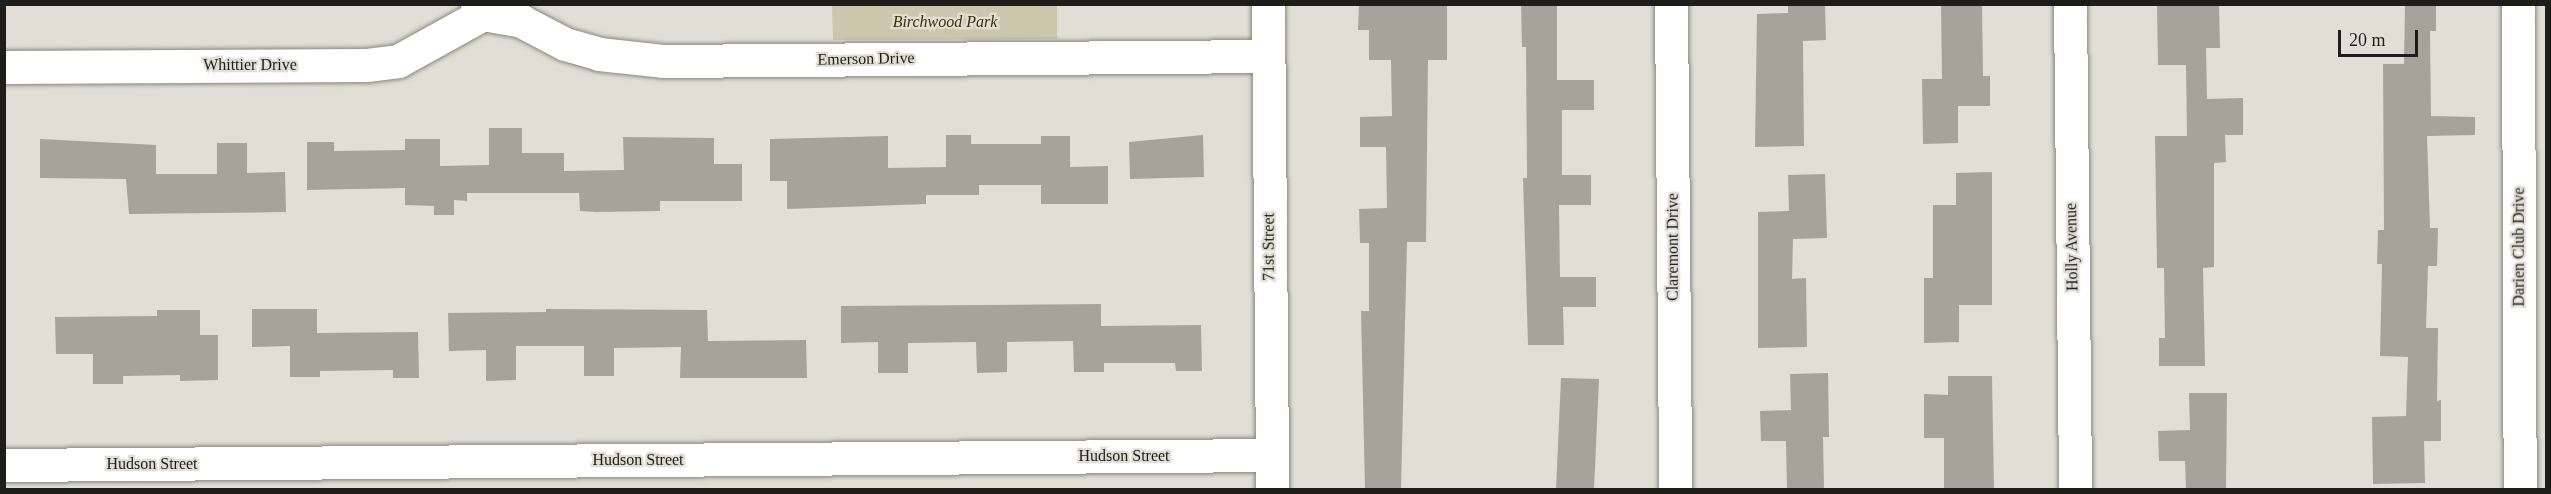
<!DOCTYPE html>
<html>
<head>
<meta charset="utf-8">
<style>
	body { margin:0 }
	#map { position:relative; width:2551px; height:494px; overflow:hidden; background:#e1dfd5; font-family:Georgia,serif }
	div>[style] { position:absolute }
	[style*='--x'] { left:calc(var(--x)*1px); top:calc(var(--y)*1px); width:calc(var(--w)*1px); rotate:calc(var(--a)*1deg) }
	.green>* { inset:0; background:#ccc6ac }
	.building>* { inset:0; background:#a5a39a }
	.roads { filter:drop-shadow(0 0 2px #89877e) drop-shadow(0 0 2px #89877e) }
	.minor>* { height:33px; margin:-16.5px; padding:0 16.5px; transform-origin:16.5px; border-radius:16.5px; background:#fff }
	span { translate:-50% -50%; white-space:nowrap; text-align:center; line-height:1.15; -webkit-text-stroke:4.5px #e1dfd5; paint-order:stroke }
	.park-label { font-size:16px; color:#393004; font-style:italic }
	.street-label { font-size:16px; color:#1d1d19 }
	.frame { position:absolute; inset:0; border:6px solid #1d1d19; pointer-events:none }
	.scale { position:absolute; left:2338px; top:30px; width:80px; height:27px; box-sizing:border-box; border:3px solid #1d1d19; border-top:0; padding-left:8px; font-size:18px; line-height:21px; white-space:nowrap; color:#1d1d19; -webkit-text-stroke:4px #e1dfd5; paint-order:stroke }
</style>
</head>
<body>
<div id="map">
	<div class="green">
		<div style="clip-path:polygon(832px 5px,1057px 5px,1057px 39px,833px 40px)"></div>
	</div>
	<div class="building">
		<div style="clip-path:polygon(1359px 4px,1447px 4px,1447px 60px,1428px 60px,1426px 242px,1407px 242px,1401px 489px,1365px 489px,1361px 311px,1369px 311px,1369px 243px,1360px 243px,1359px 209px,1387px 208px,1386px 147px,1360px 147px,1360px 117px,1392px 116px,1391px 60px,1369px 60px,1369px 30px,1358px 30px)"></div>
		<div style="clip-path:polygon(1521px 4px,1557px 4px,1557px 80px,1594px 80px,1594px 110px,1562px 110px,1562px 175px,1591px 175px,1591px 205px,1559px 205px,1560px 277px,1596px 277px,1596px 307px,1563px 307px,1564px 345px,1528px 345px,1523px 178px,1527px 178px,1526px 47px,1522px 47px)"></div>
		<div style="clip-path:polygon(1788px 4px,1825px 4px,1826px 40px,1803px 41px,1804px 146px,1755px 147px,1757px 14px,1788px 13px)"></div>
		<div style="clip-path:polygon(1941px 4px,1982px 4px,1983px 76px,1990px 76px,1990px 106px,1958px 106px,1958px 143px,1923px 144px,1922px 79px,1942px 79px)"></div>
		<div style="clip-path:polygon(2157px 4px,2219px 4px,2220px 48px,2206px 48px,2207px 99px,2243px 98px,2243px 135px,2225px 135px,2226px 162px,2214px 163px,2214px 267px,2203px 268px,2205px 366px,2159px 366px,2159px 338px,2165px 338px,2164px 268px,2157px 268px,2155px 136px,2187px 136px,2186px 65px,2158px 65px)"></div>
		<div style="clip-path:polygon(2405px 4px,2436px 4px,2436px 31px,2430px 31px,2431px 116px,2475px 117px,2475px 135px,2427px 136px,2430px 228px,2438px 228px,2437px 266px,2428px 266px,2426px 328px,2438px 328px,2437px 401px,2441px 400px,2441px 441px,2424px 441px,2425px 483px,2373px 484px,2372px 417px,2406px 416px,2408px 357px,2380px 356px,2382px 264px,2377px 264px,2378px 230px,2384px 230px,2383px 64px,2404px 64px)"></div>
		<div style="clip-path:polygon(489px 128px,522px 128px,522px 153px,564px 153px,564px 171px,624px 170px,623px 137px,714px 138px,714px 164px,742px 164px,742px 201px,660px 201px,660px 211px,596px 212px,580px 211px,579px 193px,467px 193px,467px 201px,454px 200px,454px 215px,434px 215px,434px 206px,405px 205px,405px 188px,307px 190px,307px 142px,334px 142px,334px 151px,405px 150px,405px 139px,440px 139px,440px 166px,489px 165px)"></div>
		<div style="clip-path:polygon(946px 135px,971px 135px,971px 144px,1041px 144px,1041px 136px,1070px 136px,1070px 167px,1108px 166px,1108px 204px,1041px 204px,1041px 185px,979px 185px,979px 195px,926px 195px,926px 204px,787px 209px,787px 181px,770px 181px,770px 139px,888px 136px,888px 168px,946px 167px)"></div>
		<div style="clip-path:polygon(1203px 135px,1204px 177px,1130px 179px,1129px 142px)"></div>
		<div style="clip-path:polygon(40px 139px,156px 145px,156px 174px,217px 174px,217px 143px,247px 143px,247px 173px,285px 172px,286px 212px,129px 214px,126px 179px,40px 178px)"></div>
		<div style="clip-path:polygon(1992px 172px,1992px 305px,1959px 305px,1959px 342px,1924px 343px,1924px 278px,1933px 278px,1933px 205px,1956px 205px,1956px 173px)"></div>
		<div style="clip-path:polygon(1825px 174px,1827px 238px,1793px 239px,1792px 279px,1806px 278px,1807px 347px,1758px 348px,1758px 212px,1789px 211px,1788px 175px)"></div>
		<div style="clip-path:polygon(1101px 304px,1101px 326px,1201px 325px,1202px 371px,1176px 371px,1175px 363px,1104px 363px,1104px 372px,1074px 372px,1073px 341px,1007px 342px,1007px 372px,977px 373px,976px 342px,908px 343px,908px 373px,878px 373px,878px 342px,841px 343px,841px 306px)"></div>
		<div style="clip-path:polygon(252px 309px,317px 309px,317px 333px,418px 332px,419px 378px,393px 378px,393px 370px,320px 371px,320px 377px,290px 377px,290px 346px,252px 347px)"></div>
		<div style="clip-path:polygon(546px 309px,707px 310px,708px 341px,806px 340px,807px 378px,680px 378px,681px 347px,614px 348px,614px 376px,584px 376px,584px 346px,516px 346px,516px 380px,486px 381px,486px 350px,449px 351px,448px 313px,546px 312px)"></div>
		<div style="clip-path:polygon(157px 310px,200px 310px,200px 335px,218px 335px,218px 380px,180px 381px,180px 375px,123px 376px,123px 384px,93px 384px,93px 354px,56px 354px,55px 317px,157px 316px)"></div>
		<div style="clip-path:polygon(1828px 373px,1829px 437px,1823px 437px,1824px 489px,1787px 489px,1786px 441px,1761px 441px,1760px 411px,1791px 410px,1790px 374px)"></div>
		<div style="clip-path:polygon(1948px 376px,1992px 376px,1994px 489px,1944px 489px,1944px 438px,1924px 438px,1924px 394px,1948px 395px)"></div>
		<div style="clip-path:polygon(1561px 378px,1599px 379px,1594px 489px,1556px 489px)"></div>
		<div style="clip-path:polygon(2189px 393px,2227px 393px,2226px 489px,2186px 489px,2185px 461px,2159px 461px,2158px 431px,2190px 430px)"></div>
	</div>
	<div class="roads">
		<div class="minor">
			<div style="--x:477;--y:4;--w:12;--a:59"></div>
			<div style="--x:483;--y:14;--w:39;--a:10"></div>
			<div style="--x:521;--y:21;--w:50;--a:27.6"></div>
			<div style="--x:565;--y:44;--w:35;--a:16"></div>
			<div style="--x:599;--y:54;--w:64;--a:6.2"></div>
			<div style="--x:663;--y:61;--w:605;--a:-0.47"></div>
			<div style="--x:1268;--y:4;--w:486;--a:89.5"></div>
			<div style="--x:1671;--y:4;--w:486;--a:89.5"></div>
			<div style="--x:2070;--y:4;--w:486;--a:89.4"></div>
			<div style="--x:2518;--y:4;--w:486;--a:89.8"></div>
			<div style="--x:4;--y:67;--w:363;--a:-0.3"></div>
			<div style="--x:367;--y:65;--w:31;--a:-7"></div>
			<div style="--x:398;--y:61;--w:97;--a:-28.9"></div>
			<div style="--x:4;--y:465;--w:1267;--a:-0.45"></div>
		</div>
	</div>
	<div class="park-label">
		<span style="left:945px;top:22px">Birchwood Park</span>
	</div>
	<div class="street-label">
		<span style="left:866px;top:59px;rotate:-1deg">Emerson Drive</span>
		<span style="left:250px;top:65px">Whittier Drive</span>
		<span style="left:1269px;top:247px;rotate:-90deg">71st Street</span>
		<span style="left:1673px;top:247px;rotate:-90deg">Claremont Drive</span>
		<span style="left:2072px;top:247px;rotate:-91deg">Holly Avenue</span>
		<span style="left:2519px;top:247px;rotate:-90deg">Darien Club Drive</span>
		<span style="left:1124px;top:456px">Hudson Street</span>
		<span style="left:638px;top:460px">Hudson Street</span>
		<span style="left:152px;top:464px">Hudson Street</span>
	</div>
	<div class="frame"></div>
	<div class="scale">20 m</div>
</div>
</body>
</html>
